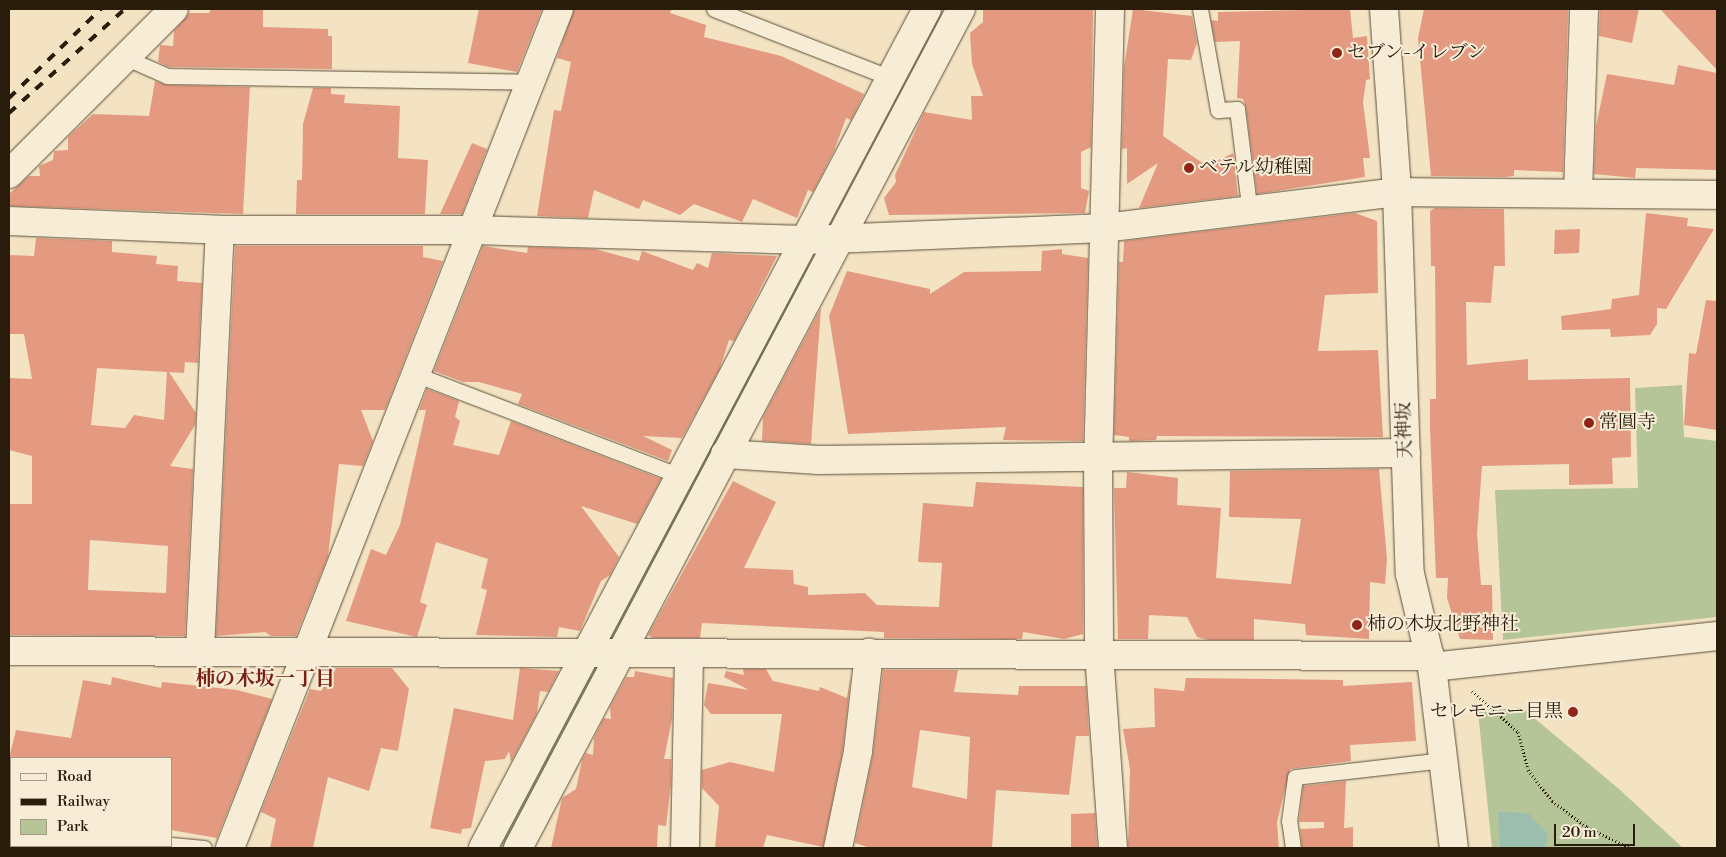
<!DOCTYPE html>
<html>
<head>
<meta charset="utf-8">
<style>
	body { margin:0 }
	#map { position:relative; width:1726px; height:857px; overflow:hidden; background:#f3e3c2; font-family:"Libre Bodoni","Noto Serif JP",serif }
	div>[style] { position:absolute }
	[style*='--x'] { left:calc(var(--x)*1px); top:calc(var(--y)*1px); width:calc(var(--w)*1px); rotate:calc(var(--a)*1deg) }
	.green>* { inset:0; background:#b5c598 }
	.water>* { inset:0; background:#9cbeaf }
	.building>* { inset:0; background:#e39a80 }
	.path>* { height:3px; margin-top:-1.5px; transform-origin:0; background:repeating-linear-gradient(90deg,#291c0b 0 1px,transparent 0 3.5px) }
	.roads { filter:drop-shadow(0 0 1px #5c4e39) drop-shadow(0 0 1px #5c4e39) }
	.lane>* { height:15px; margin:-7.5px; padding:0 7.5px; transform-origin:7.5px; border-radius:7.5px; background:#f7edd7 }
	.street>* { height:28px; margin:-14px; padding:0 14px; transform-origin:14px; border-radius:14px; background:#f7edd7 }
	.secondary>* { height:28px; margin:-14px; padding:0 14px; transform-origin:14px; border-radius:14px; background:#f7edd7 }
	.rail>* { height:4px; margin-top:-2px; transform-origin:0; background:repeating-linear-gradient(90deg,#291c0b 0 9px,transparent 0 18px) }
	.dots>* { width:14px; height:14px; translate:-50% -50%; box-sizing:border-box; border:2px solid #f7edd7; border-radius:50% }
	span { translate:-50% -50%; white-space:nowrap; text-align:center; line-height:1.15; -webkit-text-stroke:4px #f7edd7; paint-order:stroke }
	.poi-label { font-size:19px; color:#291c0b }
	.left { translate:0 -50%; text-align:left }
	.right { translate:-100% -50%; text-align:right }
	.street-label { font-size:19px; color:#291c0b }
	.neighbourhood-label { font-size:20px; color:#7a1f14; font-weight:700 }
	.frame { position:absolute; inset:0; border:10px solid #291c0b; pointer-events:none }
	.legend { position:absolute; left:10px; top:757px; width:162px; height:90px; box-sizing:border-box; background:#f7edd7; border:1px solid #a59985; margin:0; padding:6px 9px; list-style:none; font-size:15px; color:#291c0b }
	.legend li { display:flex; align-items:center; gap:10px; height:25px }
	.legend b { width:25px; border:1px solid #a59985 }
	.scale { position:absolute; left:1554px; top:824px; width:81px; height:22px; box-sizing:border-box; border:2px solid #291c0b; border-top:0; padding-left:6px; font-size:15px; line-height:18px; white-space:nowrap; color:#291c0b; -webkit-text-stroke:4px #f7edd7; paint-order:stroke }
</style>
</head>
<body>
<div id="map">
	<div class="green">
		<div style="clip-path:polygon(801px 266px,813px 270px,620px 641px,605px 641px)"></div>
		<div style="clip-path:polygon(1682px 385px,1684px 437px,1717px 441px,1717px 617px,1503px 640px,1495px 490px,1638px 488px,1635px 388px)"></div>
		<div style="clip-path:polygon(603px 663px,511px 848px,489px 848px,584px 667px)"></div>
		<div style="clip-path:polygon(1521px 707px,1619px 789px,1683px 848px,1492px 848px,1478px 712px)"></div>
	</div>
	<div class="water">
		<div style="clip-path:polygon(1498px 812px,1528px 813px,1548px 834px,1545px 848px,1500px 848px)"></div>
	</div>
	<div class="building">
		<div style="clip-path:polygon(211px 9px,263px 9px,263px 27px,328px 29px,328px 36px,332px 36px,332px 69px,169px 67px,158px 62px,160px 45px,173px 46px,174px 31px,189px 13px,209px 13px)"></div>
		<div style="clip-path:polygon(479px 9px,542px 9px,517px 72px,468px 63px)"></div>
		<div style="clip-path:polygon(574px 9px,671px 9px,670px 13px,706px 25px,704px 37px,781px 56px,864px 94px,851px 120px,846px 118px,834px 151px,813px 192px,808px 190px,797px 218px,753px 199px,742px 222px,694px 204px,680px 215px,643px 200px,639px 209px,594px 190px,588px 218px,537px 216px,554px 110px,561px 111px,571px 62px,557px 58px)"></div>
		<div style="clip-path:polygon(983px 9px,1093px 9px,1091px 147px,1081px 152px,1081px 188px,1089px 191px,1085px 213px,889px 215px,884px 198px,896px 182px,895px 175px,924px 112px,972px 120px,971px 96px,983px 96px,972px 64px,970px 33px,983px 22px)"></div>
		<div style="clip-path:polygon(1133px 9px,1192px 16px,1197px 43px,1191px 60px,1168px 59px,1163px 136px,1207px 166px,1233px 153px,1238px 196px,1139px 208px,1158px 163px,1127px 184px,1127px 148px,1122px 149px,1124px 67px)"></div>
		<div style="clip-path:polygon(1350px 9px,1353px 38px,1367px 36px,1370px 79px,1366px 80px,1363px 102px,1370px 158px,1363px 158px,1365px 177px,1257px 194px,1246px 108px,1243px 99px,1237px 98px,1240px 41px,1215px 42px,1211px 20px,1218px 21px,1218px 12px)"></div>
		<div style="clip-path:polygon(1424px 9px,1568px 10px,1563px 172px,1514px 170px,1514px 176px,1504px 177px,1431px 176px,1418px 38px)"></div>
		<div style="clip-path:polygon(1600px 9px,1639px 9px,1632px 43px,1599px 36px)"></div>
		<div style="clip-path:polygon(1660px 9px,1717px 9px,1717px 70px)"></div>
		<div style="clip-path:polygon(1678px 65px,1717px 73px,1717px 170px,1636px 168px,1635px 178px,1594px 174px,1596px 126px,1607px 74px,1674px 85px)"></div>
		<div style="clip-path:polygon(155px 81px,167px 85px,250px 87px,243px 214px,9px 206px,9px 194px,29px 176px,40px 176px,39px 166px,53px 160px,54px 151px,68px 150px,68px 137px,93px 114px,149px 116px)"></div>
		<div style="clip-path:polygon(313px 88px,331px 88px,331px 94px,345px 95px,344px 103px,400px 106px,398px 158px,428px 160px,425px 214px,296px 214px,297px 180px,302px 180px,303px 124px)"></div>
		<div style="clip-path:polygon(472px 143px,487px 149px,462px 214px,440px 214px)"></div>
		<div style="clip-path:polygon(1435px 208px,1504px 209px,1505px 266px,1494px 266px,1491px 303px,1466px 302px,1467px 365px,1528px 359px,1528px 380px,1630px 378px,1631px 457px,1612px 458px,1613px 484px,1569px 485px,1569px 464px,1482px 466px,1477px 534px,1481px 585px,1492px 585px,1493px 640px,1460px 639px,1447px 598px,1448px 578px,1436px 578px,1430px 429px,1430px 399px,1436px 399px,1435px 266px,1431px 266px,1430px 211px)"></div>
		<div style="clip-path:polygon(1355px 213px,1377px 221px,1378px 293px,1325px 295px,1318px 351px,1378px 350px,1383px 437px,1157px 436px,1156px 440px,1129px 441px,1129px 437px,1114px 435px,1119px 262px,1123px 262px,1124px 241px)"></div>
		<div style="clip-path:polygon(1646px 213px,1688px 218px,1687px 226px,1714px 229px,1666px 309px,1657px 308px,1657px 324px,1650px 335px,1611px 337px,1610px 329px,1562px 330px,1561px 316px,1611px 309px,1612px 299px,1639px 295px)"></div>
		<div style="clip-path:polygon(1580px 229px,1579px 253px,1554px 254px,1555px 230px)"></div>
		<div style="clip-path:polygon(evenodd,36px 238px,112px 241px,112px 252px,157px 256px,156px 264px,178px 266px,177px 281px,202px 283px,198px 363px,185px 362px,184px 373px,169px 372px,196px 413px,195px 425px,170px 466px,193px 469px,185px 636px,9px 635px,9px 504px,32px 504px,32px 456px,9px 450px,9px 378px,32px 379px,24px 334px,9px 334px,9px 255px,34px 256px,36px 238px,97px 368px,167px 372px,164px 420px,134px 415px,125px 428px,91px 425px,97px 368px,36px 238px,90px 540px,168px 546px,166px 593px,88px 590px,90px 540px)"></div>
		<div style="clip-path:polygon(235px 246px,423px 246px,423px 257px,443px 261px,385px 410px,361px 410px,373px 441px,363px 466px,339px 464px,328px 556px,296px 636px,271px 636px,265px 632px,216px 636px)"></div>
		<div style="clip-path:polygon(483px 246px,527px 253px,528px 247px,595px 249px,639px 261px,642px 251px,693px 270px,697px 263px,708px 268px,712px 253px,777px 256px,734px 341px,729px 340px,720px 368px,682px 438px,643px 436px,672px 450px,668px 461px,518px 404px,522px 394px,479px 382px,463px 382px,434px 371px)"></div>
		<div style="clip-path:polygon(1062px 249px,1062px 254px,1088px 258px,1083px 441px,1003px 440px,1006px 427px,848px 434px,829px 316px,847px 271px,930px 289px,930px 294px,964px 272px,1041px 271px,1042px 251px)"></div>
		<div style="clip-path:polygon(1706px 300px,1717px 301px,1717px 430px,1684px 425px,1689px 353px,1696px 354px)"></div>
		<div style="clip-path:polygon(821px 308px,811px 444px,762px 441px,763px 417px)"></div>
		<div style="clip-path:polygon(427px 389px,459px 401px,455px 417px,460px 421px,453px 445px,499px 455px,511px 421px,661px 479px,637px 524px,581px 506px,619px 557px,610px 575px,601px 581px,580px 631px,559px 627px,557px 637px,476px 635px,487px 590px,481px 588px,488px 559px,436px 542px,420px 602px,427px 605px,417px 637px,346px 621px,371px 549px,386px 555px,400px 525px,426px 410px,419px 410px)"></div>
		<div style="clip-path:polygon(1379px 469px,1387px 559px,1385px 584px,1370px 582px,1369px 639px,1306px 635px,1305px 624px,1254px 619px,1254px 640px,1208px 640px,1197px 637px,1187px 617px,1149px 615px,1148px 639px,1118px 639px,1114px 488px,1126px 488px,1127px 472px,1178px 478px,1177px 505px,1221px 508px,1216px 578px,1291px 584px,1301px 519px,1229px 517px,1230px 471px)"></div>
		<div style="clip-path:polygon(733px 481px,776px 502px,744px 568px,793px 570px,794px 584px,808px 587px,808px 595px,865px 593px,877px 605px,939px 607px,942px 563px,918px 562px,923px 503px,973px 507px,976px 482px,1083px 487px,1083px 634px,1064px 639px,1023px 632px,1022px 639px,884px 638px,884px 632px,702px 623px,700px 638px,653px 638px,648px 635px)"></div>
		<div style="clip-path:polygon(336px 668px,392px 668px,409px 689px,398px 751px,381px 748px,369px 791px,328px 777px,313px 848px,270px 848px,276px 819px,261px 812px,310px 689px,321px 691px)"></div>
		<div style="clip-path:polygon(520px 668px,559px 671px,548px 692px,540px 691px,537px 713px,511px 762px,509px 751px,505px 759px,485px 761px,471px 828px,462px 829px,461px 834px,430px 828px,454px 708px,513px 720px)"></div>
		<div style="clip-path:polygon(743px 669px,766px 669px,773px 681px,819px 691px,820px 687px,847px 698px,851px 673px,843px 749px,823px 847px,767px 835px,763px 848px,715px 848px,719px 806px,702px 788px,702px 770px,730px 762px,774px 772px,782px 714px,711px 714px,704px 705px,708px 683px,749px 690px,724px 677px,726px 671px,744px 675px)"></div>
		<div style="clip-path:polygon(evenodd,883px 670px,958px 670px,954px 692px,1018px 695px,1019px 686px,1086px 686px,1089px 736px,1076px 736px,1069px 795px,996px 790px,992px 848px,870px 848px,855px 843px,873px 754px,883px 670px,920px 730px,970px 737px,967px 799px,912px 787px,920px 730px)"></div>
		<div style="clip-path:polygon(635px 671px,673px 678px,672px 719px,664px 759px,671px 759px,671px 784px,666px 826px,658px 825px,657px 848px,551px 848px,562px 798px,576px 789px,582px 760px,586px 753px,593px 755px,594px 738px,604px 718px,611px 719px,610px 707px,626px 677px,634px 677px)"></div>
		<div style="clip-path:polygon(112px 677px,161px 688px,162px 682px,237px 690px,272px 699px,217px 838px,171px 830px,171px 758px,9px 758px,16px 730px,71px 738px,83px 680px,111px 685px)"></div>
		<div style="clip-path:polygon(1186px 678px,1343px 680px,1343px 686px,1412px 682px,1416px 741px,1350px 745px,1351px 761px,1290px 769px,1277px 822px,1279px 848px,1128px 848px,1130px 769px,1123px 729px,1155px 727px,1154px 688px,1184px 691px)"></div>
		<div style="clip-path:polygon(1346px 781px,1344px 828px,1353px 827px,1353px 848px,1302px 848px,1300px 829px,1324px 828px,1324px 822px,1299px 822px,1303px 786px)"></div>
		<div style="clip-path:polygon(1095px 813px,1097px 848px,1071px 848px,1071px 814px)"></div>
	</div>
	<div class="path">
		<div style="--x:1472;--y:691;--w:62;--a:41.7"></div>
		<div style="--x:1518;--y:732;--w:39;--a:75"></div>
		<div style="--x:1528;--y:770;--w:39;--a:52"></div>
		<div style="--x:1552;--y:801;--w:44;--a:36.6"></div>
		<div style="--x:1587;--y:827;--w:48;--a:26"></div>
	</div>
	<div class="roads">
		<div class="lane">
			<div style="--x:714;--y:9;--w:190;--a:21.3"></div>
			<div style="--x:1200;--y:9;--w:103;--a:79.9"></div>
			<div style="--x:1218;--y:110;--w:19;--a:-3"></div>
			<div style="--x:1237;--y:109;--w:105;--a:82.9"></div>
			<div style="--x:124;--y:57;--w:47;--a:23.8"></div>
			<div style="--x:167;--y:76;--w:364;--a:0.9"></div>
			<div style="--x:417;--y:375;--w:282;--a:21"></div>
			<div style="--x:9;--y:826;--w:2;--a:27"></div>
			<div style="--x:171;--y:845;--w:33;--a:5"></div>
			<div style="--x:1293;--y:848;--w:27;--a:-98"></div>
			<div style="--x:1289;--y:821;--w:44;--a:-82.2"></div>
			<div style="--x:1295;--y:777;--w:151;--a:-6.5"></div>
		</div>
		<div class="street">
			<div style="--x:1110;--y:9;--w:446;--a:91.5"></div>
			<div style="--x:1098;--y:455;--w:198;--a:89.7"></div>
			<div style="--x:1099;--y:653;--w:196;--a:85.9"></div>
			<div style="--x:9;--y:174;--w:233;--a:-45"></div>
			<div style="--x:1578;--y:192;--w:183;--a:-88.1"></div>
			<div style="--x:9;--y:221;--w:211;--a:2.4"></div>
			<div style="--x:220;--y:230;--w:252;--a:0"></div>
			<div style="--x:472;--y:230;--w:334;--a:1.7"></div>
			<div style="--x:806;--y:240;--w:299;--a:-2.3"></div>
			<div style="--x:1105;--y:228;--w:294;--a:-7"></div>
			<div style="--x:1397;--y:192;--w:320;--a:0.5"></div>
			<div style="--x:725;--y:454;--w:94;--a:3.7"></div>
			<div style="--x:819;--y:460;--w:587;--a:-0.68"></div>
			<div style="--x:9;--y:651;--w:1421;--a:0.2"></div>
			<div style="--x:200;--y:651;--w:421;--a:-87.3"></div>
			<div style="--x:1432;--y:667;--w:287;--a:-6.2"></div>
			<div style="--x:230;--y:848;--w:901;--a:-68.59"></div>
			<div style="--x:483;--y:848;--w:949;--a:-62.11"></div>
			<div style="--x:518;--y:848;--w:949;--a:-62.17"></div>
			<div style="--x:685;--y:848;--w:193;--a:-88.8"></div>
			<div style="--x:838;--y:848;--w:99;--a:-78.3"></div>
			<div style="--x:858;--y:751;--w:99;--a:-83.6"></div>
		</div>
		<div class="secondary">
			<div style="--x:1384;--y:9;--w:183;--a:85.9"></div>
			<div style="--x:1397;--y:192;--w:382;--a:88.1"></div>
			<div style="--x:1410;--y:574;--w:96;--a:76.7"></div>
			<div style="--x:1432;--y:667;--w:182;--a:83.1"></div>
		</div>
	</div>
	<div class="rail">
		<div style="--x:9;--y:98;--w:128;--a:-44.1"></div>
		<div style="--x:9;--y:113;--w:156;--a:-41.9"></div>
	</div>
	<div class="dots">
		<div style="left:1337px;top:53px;background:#8f2418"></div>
		<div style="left:1189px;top:168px;background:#8f2418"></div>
		<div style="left:1589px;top:423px;background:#8f2418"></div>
		<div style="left:1357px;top:625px;background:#8f2418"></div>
		<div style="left:1573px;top:712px;background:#8f2418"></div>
	</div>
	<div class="poi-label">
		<span class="left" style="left:1347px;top:53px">セブン-イレブン</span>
		<span class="left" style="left:1199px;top:168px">ベテル幼稚園</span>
		<span class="left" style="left:1599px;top:423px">常圓寺</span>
		<span class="left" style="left:1367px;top:625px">柿の木坂北野神社</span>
		<span class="right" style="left:1563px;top:712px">セレモニー目黒</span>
	</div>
	<div class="street-label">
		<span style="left:1405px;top:430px;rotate:-92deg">天神坂</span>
	</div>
	<div class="neighbourhood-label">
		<span style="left:265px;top:679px">柿の木坂一丁目</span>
	</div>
	<div class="frame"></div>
	<ul class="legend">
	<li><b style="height:6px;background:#f7edd7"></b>Road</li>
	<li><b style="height:6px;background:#291c0b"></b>Railway</li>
	<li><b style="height:14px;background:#b5c598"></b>Park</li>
	</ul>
	<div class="scale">20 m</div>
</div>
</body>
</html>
